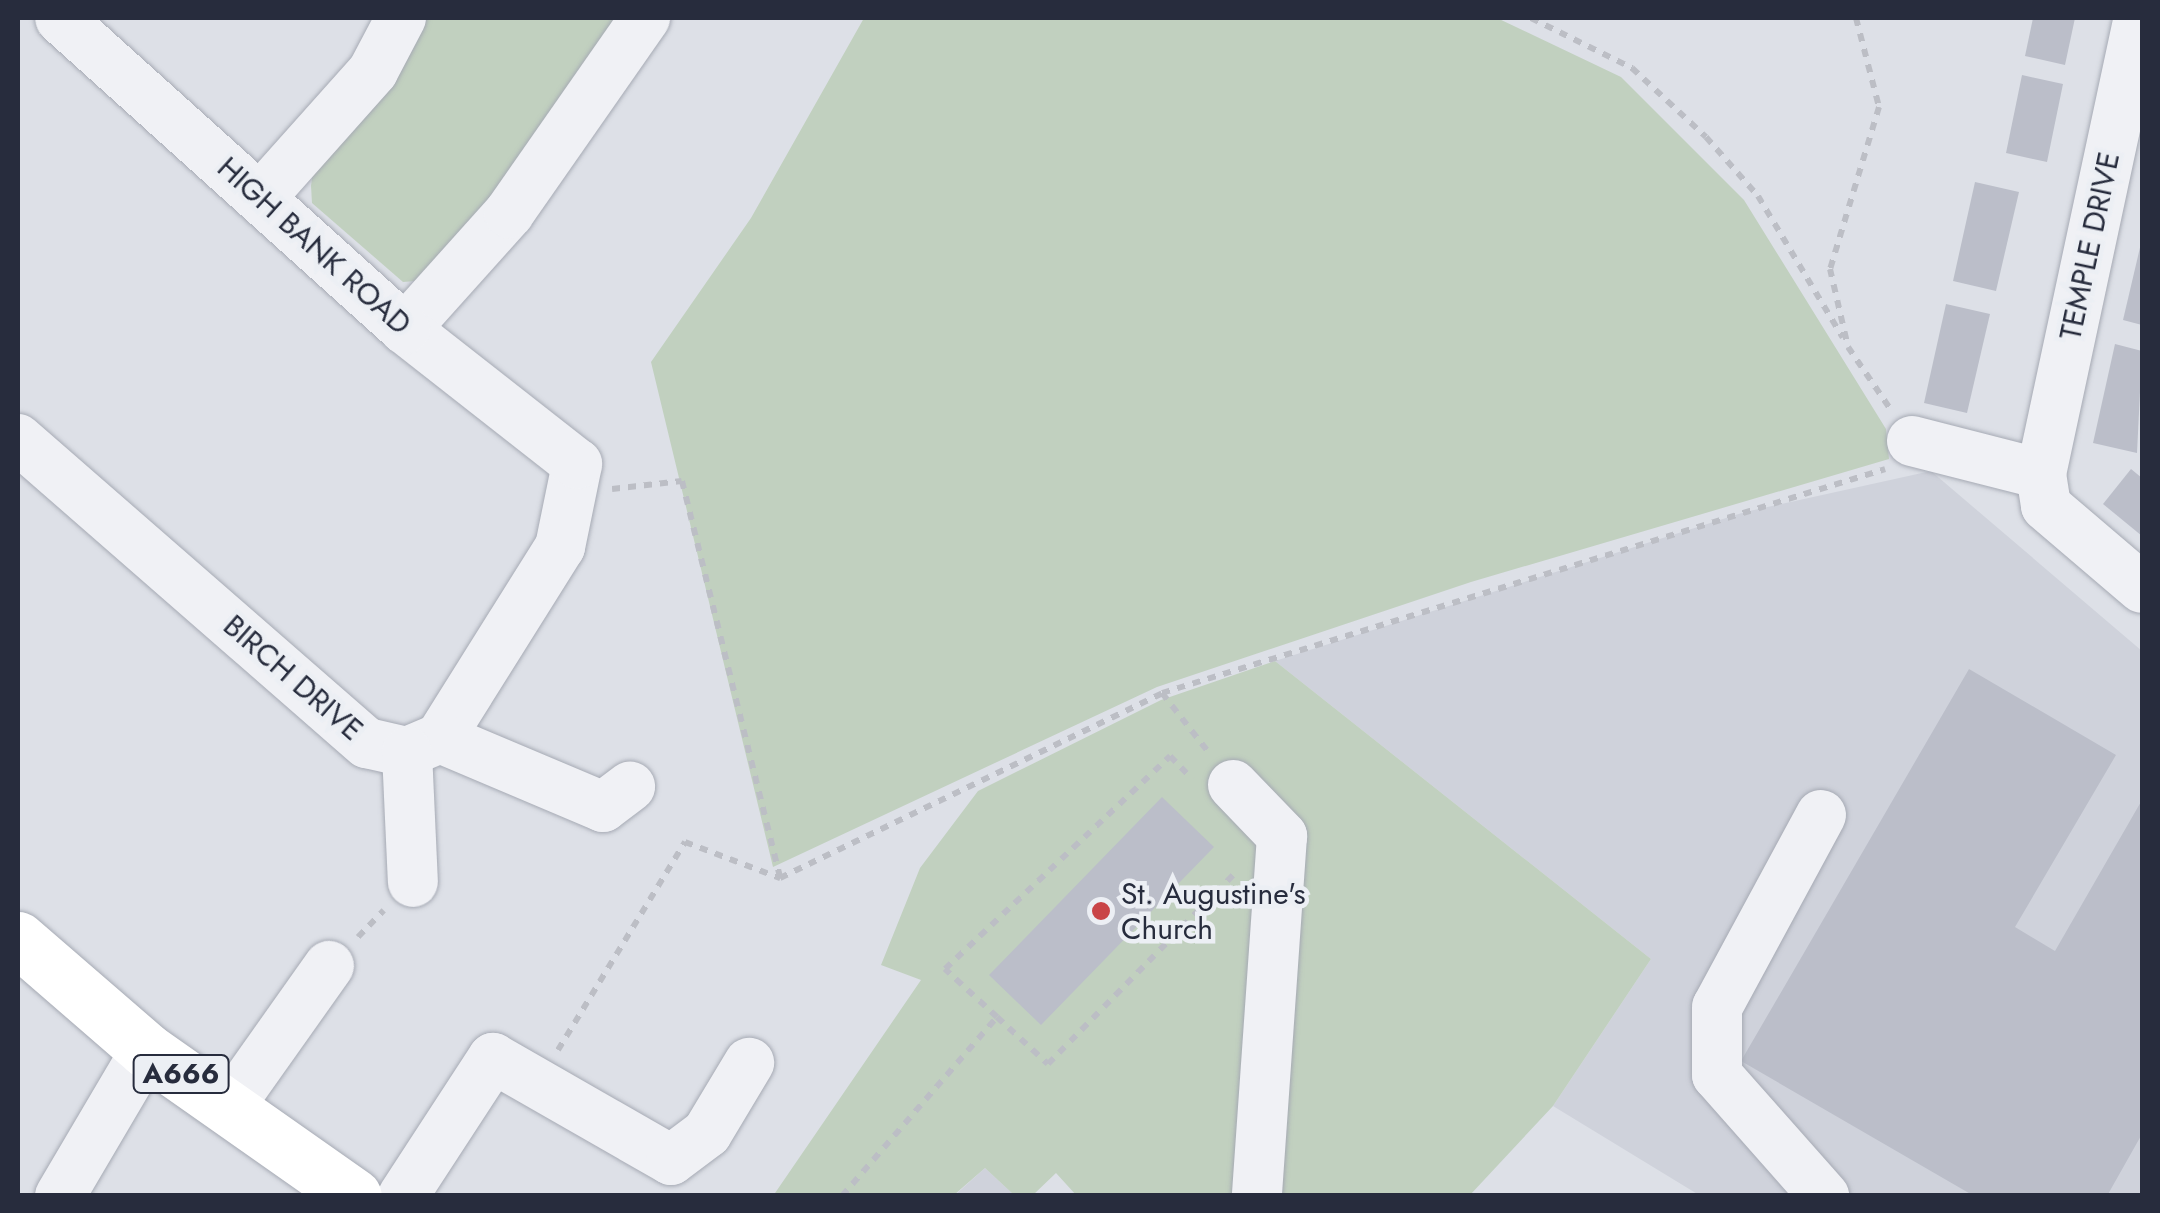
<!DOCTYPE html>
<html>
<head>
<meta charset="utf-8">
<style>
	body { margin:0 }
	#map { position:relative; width:2160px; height:1213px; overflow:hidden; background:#dde0e7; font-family:Jost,sans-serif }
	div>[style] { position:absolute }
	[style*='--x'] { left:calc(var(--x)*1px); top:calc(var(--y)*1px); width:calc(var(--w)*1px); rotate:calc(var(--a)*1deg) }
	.built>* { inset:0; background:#cfd2db }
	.green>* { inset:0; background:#c1d0bf }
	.building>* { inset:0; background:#bbbec9 }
	.path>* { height:6px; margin-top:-3px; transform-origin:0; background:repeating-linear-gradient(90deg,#bcbec5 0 8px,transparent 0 16px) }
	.roads { filter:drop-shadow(0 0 2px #a6aab4) drop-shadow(0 0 2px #a6aab4) }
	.minor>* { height:50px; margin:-25px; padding:0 25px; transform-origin:25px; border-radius:25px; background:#f0f1f5 }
	.major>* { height:55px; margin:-27.5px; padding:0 27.5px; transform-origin:27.5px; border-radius:27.5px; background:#fff }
	.dots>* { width:28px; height:28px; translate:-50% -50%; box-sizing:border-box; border:5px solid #eceff4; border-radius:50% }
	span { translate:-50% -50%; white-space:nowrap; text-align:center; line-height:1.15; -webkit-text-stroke:9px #eceff4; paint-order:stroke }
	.shield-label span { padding:2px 8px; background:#eceff4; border:2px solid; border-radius:8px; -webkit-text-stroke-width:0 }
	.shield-label { font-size:28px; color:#272c3d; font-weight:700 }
	.street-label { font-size:30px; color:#272c3d }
	.poi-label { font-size:30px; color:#272c3d }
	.left { translate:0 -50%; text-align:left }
	.frame { position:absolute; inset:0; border:20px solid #272c3d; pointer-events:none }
</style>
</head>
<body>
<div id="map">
	<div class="built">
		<div style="clip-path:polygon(1931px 471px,2142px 651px,2142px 1195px,1699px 1195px,1553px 1106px,1651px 959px,1275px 661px,1745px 512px)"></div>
		<div style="clip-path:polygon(985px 1168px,1014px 1195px,954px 1196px)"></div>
	</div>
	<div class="green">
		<div style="clip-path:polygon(425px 18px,624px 18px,481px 214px,416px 281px,403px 282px,312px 203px,311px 186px,314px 164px)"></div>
		<div style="clip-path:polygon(864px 18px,1497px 18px,1621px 77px,1744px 200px,1886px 429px,1889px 459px,1471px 582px,1157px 687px,773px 867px,651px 362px,751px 218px)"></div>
		<div style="clip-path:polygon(1275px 661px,1651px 959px,1553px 1106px,1470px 1195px,1076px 1195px,1056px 1173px,1033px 1195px,1014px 1195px,985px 1168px,954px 1195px,773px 1196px,921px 980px,881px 965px,920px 868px,978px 791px,1161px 700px)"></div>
	</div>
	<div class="building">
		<div style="clip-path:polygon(2033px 18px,2075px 18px,2065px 65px,2025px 56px)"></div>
		<div style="clip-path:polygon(2022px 75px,2063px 84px,2047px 162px,2006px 153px)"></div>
		<div style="clip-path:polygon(1975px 182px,2019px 192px,1996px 291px,1953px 281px)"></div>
		<div style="clip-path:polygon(2142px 239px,2142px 325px,2123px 320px)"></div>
		<div style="clip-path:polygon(1946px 304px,1990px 314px,1967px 413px,1924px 403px)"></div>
		<div style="clip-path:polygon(2115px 344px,2142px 351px,2137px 453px,2093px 443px)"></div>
		<div style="clip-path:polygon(2131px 469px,2142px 478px,2142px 536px,2103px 504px)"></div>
		<div style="clip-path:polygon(1969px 669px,2116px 755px,2015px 927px,2055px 951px,2142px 800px,2142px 1134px,2107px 1196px,1974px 1196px,1741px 1061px)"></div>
		<div style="clip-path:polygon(1162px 797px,1214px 847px,1041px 1025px,989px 975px)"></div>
	</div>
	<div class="path">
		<div style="--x:1531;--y:18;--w:113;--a:26.3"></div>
		<div style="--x:1632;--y:68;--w:101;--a:43"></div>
		<div style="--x:1706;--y:137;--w:79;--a:48.6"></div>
		<div style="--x:1758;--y:196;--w:165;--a:59.1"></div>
		<div style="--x:1856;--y:18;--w:92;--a:75.5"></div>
		<div style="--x:1879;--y:107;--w:169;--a:106.8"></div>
		<div style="--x:1830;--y:269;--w:80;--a:77"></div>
		<div style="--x:1848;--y:347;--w:73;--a:55.7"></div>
		<div style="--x:612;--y:489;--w:70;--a:-6.5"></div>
		<div style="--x:682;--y:481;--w:407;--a:76.1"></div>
		<div style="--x:1162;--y:693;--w:78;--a:51.8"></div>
		<div style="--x:358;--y:937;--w:37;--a:-46"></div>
		<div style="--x:997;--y:1017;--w:69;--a:42.7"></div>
		<div style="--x:1048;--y:1064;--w:269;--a:-45.6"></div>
		<div style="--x:558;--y:1050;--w:244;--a:-58.6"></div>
		<div style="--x:685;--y:842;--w:102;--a:20.8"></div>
		<div style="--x:780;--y:878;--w:424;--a:-25.8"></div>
		<div style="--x:1162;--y:693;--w:757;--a:-17.21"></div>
		<div style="--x:842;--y:1196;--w:237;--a:-49.1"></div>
		<div style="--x:997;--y:1017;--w:71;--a:-137.3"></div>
		<div style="--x:945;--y:969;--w:310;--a:-43.4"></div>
		<div style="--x:1170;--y:756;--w:32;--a:46"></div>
	</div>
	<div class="roads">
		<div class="minor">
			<div style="--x:260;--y:198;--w:170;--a:-48.3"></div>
			<div style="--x:373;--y:71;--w:60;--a:-62.2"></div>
			<div style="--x:405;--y:329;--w:156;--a:-48.1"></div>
			<div style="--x:509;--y:213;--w:238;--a:-55.1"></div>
			<div style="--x:18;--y:439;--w:463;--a:41.1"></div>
			<div style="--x:367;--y:743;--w:41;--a:12.7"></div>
			<div style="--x:407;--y:752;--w:36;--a:-23"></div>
			<div style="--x:440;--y:738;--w:226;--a:-57.9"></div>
			<div style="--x:560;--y:547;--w:85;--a:-78.4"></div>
			<div style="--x:577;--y:464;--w:219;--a:-141.9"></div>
			<div style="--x:405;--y:329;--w:464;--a:-138"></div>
			<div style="--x:1912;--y:441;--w:133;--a:14.3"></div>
			<div style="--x:2041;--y:474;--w:32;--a:81"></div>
			<div style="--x:2046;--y:506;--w:126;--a:40.5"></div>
			<div style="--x:2041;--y:474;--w:466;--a:-77.9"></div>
			<div style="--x:440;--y:738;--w:177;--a:22.9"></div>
			<div style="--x:603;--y:807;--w:34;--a:-37"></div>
			<div style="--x:407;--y:752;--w:130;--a:87.4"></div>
			<div style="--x:1233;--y:785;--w:71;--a:46.1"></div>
			<div style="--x:1282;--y:836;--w:361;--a:94"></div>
			<div style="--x:1821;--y:815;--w:218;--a:118.4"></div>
			<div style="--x:1717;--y:1007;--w:68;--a:90"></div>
			<div style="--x:1717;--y:1075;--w:162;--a:48.5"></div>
			<div style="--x:229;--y:1107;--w:173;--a:-54.7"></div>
			<div style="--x:60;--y:1196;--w:169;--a:-59.5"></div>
			<div style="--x:403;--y:1196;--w:165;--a:-56.9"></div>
			<div style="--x:493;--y:1058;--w:205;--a:29.8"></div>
			<div style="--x:671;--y:1160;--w:45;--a:-36.9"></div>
			<div style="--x:707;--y:1133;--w:82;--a:-59"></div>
		</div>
		<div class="major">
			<div style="--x:18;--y:939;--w:169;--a:40.9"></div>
			<div style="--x:146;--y:1050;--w:254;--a:35.1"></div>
		</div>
	</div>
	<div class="dots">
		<div style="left:1101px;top:911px;background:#c94447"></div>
	</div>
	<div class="shield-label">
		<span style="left:181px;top:1074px">A666</span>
	</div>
	<div class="street-label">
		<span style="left:314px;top:246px;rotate:42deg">HIGH BANK ROAD</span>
		<span style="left:2090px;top:246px;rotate:-78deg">TEMPLE DRIVE</span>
		<span style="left:293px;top:678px;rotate:41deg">BIRCH DRIVE</span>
	</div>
	<div class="poi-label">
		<span class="left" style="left:1121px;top:911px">St. Augustine's<br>Church</span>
	</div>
	<div class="frame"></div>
</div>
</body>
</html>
